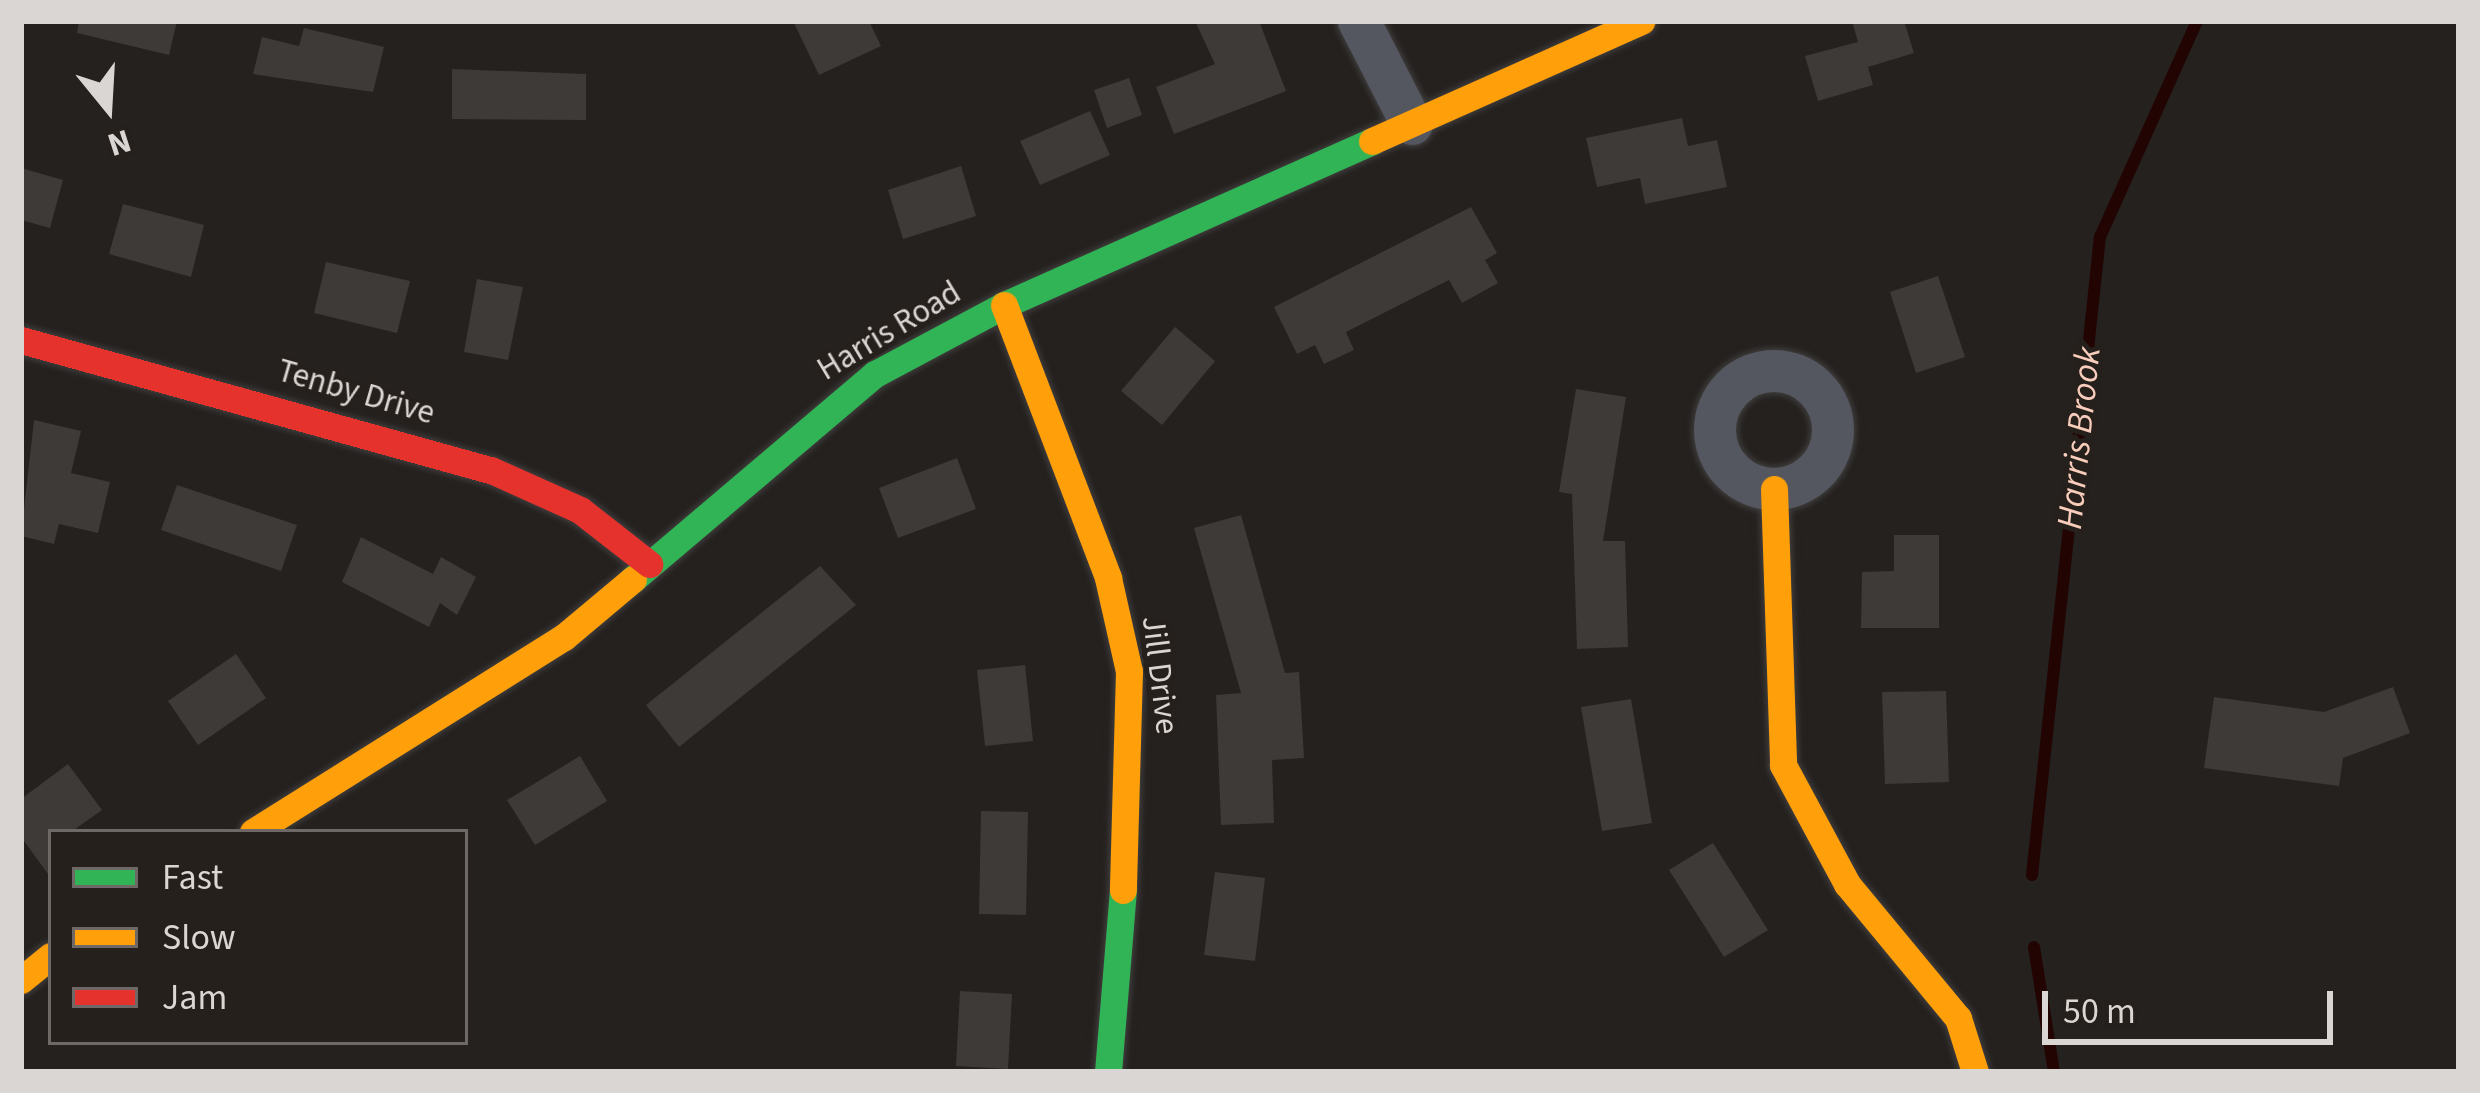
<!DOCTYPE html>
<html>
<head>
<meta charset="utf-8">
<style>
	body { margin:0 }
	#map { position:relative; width:2480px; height:1093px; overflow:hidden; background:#24211f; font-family:"Source Sans 3",sans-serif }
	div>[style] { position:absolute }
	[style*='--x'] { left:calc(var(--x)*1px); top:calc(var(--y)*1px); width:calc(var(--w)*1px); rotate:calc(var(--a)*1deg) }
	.stream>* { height:12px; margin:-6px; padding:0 6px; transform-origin:6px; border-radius:6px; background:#220503 }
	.building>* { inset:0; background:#3d3a38 }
	.roads { filter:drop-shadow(0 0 3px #403e3d) drop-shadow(0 0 3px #403e3d) }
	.street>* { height:42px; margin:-21px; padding:0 21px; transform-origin:21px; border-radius:21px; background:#54575f }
	.street>.ring { margin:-21px; padding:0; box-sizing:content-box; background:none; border:42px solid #54575f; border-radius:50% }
	.fast>* { height:27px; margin:-13.5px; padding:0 13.5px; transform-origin:13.5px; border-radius:13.5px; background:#30b455 }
	.slow>* { height:27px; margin:-13.5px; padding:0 13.5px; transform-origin:13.5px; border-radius:13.5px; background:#ff9f0a }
	.jam>* { height:27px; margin:-13.5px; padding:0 13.5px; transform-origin:13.5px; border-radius:13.5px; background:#e5322d }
	span { translate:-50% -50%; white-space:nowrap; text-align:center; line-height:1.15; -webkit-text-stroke:10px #26201d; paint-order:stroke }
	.street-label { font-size:33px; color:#dad6d4 }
	.water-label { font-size:36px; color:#f9cdbb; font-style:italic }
	.frame { position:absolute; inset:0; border:24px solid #dad6d4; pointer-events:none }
	.legend { position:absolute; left:48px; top:829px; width:420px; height:216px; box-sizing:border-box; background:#26201d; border:3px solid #6e6966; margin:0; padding:15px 21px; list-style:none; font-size:36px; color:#dad6d4 }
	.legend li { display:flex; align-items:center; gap:24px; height:60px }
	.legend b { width:60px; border:3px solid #6e6966 }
	.north { position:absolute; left:48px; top:48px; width:120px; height:120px; -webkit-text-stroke:9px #26201d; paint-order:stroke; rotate:162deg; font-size:33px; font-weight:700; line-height:48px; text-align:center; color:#dad6d4 }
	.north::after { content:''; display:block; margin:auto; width:42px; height:54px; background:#dad6d4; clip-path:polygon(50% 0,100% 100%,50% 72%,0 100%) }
	.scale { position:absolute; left:2042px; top:991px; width:291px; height:54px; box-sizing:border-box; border:6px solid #dad6d4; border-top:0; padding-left:15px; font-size:36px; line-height:42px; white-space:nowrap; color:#dad6d4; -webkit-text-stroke:9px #26201d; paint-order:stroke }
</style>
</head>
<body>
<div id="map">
	<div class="stream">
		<div style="--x:2032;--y:875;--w:642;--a:-83.92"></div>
		<div style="--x:2100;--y:237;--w:237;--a:-65.8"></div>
		<div style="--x:2034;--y:947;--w:127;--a:80.9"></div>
	</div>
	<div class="building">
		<div style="clip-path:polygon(79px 21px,177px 21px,169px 55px,77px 33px)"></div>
		<div style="clip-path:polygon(793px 21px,869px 21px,881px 46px,819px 75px)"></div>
		<div style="clip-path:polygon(1195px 21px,1259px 21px,1286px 91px,1174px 134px,1156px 87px,1215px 64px)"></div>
		<div style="clip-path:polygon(1852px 21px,1904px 21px,1914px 53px,1868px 67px,1873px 85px,1818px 101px,1805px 56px,1858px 42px)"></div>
		<div style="clip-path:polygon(304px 28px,384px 47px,373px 92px,253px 74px,262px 37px,299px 46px)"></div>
		<div style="clip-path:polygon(452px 69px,586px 74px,586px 120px,452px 119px)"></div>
		<div style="clip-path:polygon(1129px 78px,1142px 115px,1107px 128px,1094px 90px)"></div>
		<div style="clip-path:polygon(1090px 111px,1110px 155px,1040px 185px,1020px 141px)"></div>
		<div style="clip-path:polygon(1682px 118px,1688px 146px,1717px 140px,1727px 187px,1645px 204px,1640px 178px,1597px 187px,1586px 138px)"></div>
		<div style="clip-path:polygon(961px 166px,976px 216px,903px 239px,888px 190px)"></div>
		<div style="clip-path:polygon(21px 168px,63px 180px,50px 228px,21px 220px)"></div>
		<div style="clip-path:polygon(123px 204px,204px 225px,191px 277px,109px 254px)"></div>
		<div style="clip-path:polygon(1471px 207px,1497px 253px,1485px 260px,1498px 283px,1462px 303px,1449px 280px,1346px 332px,1354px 350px,1324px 364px,1315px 345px,1297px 354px,1274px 307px)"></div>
		<div style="clip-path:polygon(326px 262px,410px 281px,397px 333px,314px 313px)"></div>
		<div style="clip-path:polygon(1938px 276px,1965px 357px,1916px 373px,1890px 292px)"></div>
		<div style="clip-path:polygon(477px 279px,523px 287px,508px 360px,464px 352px)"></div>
		<div style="clip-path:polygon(1175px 327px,1215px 361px,1162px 425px,1121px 391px)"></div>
		<div style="clip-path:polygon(1576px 389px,1626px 397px,1603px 541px,1625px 541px,1628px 647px,1577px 649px,1572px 494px,1559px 492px)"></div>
		<div style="clip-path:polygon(34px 420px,81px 431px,71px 473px,110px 482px,98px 533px,59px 524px,54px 544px,21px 536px)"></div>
		<div style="clip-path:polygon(957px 458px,976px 509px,898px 538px,879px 488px)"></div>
		<div style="clip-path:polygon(177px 485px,297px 525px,281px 571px,161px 530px)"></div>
		<div style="clip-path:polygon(1241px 515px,1285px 673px,1299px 672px,1304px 758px,1272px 760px,1274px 823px,1221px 825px,1216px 695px,1241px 693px,1194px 528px)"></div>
		<div style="clip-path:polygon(1894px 535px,1939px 535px,1939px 628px,1861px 628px,1862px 572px,1894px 571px)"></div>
		<div style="clip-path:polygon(361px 537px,433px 574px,441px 557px,476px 577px,457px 615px,440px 603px,429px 627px,342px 582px)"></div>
		<div style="clip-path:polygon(820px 566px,856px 605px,679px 747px,646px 705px)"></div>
		<div style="clip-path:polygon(236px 654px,266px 698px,198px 745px,168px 701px)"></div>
		<div style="clip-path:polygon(1025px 665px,1033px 741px,985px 746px,977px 670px)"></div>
		<div style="clip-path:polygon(2393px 687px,2410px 733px,2343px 758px,2339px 786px,2204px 768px,2214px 697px,2324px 712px)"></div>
		<div style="clip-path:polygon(1946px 691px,1949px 782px,1885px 784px,1882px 692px)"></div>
		<div style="clip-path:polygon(1631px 699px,1652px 823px,1602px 831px,1581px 707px)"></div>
		<div style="clip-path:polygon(580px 756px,607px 801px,535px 845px,507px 800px)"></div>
		<div style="clip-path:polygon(68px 764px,102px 810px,71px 832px,51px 832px,51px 878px,21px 837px,21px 799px)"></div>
		<div style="clip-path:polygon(981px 811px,1028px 812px,1026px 915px,979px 914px)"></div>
		<div style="clip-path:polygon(1713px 843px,1768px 930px,1724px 957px,1669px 870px)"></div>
		<div style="clip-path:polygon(1215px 872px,1265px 878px,1255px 961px,1204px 955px)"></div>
		<div style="clip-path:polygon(960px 991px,1012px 994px,1008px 1069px,956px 1066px)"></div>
	</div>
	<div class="roads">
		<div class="street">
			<div style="--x:1359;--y:21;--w:116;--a:62.8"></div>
			<div class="ring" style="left:1715px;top:371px;width:76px;height:76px"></div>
		</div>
		<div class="fast">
			<div style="--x:633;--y:579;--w:317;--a:-40.3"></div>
			<div style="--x:875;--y:374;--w:146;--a:-28.1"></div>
			<div style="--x:1004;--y:305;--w:403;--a:-24"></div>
			<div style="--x:1108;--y:1072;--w:183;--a:-85.3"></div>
		</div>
		<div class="slow">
			<div style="--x:1372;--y:141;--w:295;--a:-24"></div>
			<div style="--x:1004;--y:305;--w:292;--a:69.1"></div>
			<div style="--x:1108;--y:578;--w:95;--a:77.3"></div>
			<div style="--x:1129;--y:671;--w:219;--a:91.6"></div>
			<div style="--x:1774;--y:489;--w:276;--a:88.1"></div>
			<div style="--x:1783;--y:765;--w:135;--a:61.7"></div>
			<div style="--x:1847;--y:884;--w:174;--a:50.4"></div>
			<div style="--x:1958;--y:1018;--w:57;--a:72.5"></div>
			<div style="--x:253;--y:832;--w:367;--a:-32.1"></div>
			<div style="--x:564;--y:637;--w:90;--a:-40"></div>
			<div style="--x:21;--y:980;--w:38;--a:-39"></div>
		</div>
		<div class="jam">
			<div style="--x:21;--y:340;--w:488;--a:15.5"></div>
			<div style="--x:491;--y:470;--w:98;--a:24.2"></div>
			<div style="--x:580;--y:510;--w:88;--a:38"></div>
		</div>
	</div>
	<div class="street-label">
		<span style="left:889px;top:331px;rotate:-31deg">Harris Road</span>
		<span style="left:356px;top:392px;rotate:16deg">Tenby Drive</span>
		<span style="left:1160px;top:675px;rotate:83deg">Jill Drive</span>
	</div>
	<div class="water-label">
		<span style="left:2079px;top:438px;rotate:-84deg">Harris Brook</span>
	</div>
	<div class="frame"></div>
	<ul class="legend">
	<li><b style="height:15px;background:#30b455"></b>Fast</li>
	<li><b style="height:15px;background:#ff9f0a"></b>Slow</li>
	<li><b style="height:15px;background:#e5322d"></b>Jam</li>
	</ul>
	<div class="north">N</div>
	<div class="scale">50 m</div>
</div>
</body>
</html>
